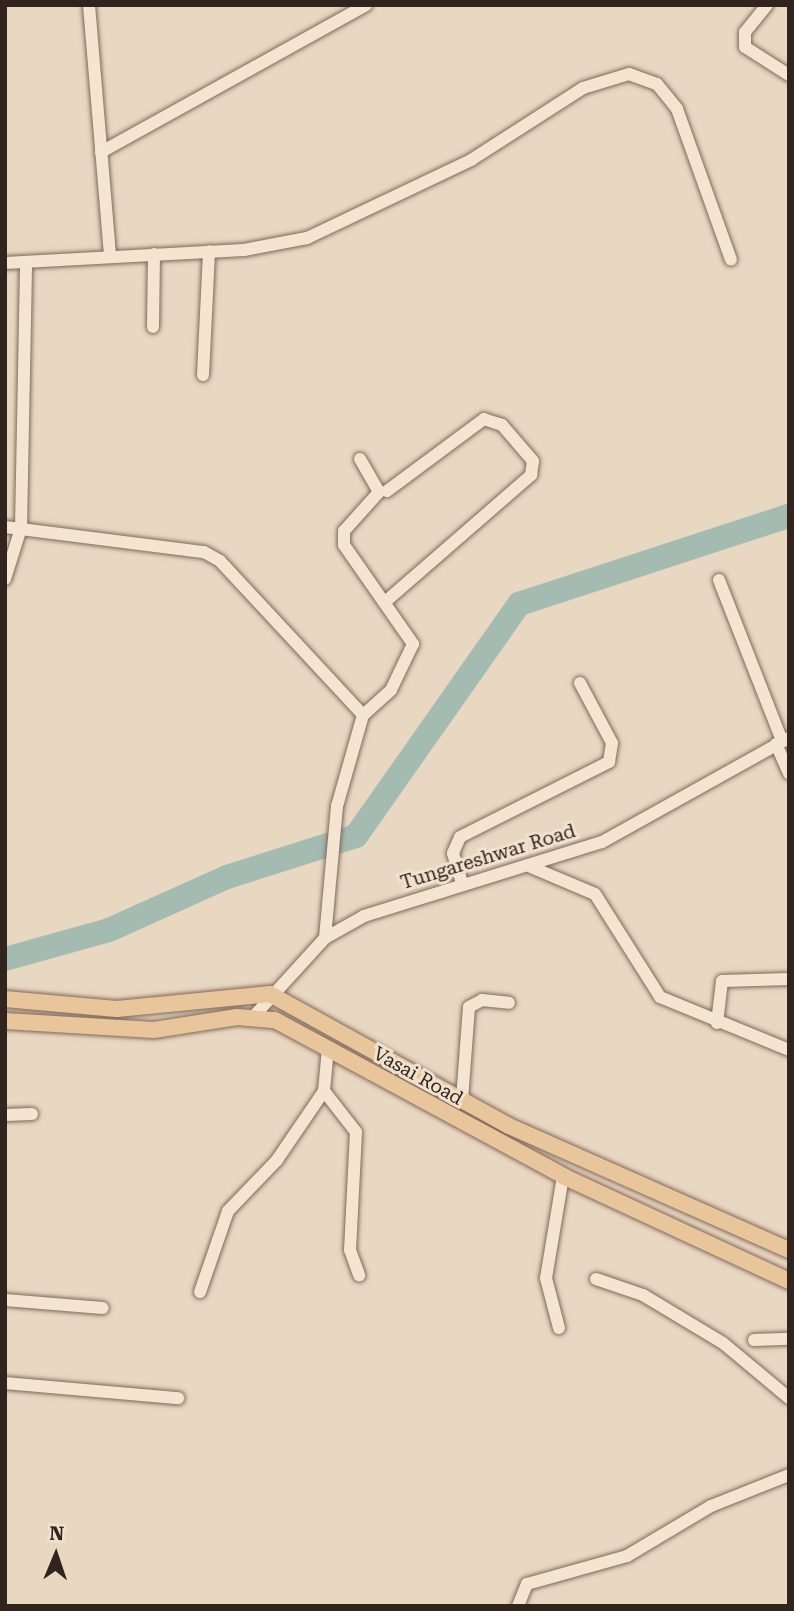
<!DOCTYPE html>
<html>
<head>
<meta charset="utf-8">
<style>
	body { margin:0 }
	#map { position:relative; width:794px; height:1611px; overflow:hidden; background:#e8d7c1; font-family:"Roboto Serif",serif }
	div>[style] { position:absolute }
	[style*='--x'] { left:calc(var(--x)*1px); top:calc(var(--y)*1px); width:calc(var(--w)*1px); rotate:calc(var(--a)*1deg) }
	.river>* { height:24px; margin:-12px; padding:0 12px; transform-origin:12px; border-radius:12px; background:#a3bbb0 }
	.roads { filter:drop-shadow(0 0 2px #80695a) drop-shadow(0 0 2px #80695a) }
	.minor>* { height:12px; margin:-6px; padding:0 6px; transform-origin:6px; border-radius:6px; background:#f4e5d3 }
	.major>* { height:16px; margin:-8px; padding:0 8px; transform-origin:8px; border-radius:8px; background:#e9c59b }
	span { translate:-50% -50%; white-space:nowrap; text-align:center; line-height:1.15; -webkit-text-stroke:6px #f1e2cf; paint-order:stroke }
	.street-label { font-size:19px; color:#31241d }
	.frame { position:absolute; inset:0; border:7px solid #31241d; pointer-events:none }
	.north { position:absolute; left:21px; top:1520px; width:70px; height:70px; -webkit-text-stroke:5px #f1e2cf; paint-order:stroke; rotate:2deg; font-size:19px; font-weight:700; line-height:28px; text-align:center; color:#31241d }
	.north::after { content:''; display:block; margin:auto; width:24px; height:32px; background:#31241d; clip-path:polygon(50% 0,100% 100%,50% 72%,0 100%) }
</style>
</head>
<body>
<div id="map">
	<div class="river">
		<div style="--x:5;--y:959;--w:108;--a:-15.6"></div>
		<div style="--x:109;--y:930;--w:129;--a:-24.2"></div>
		<div style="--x:227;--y:877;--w:135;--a:-17.6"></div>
		<div style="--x:356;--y:836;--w:284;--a:-54.9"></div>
		<div style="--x:519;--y:604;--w:284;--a:-18.1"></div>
	</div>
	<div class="roads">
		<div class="minor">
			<div style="--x:89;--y:5;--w:252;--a:85.2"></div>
			<div style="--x:767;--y:5;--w:35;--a:129"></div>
			<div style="--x:745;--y:32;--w:15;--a:90"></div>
			<div style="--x:745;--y:47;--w:52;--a:32.5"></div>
			<div style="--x:101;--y:152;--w:303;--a:-29"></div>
			<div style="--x:5;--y:263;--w:239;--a:-3.1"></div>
			<div style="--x:244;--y:250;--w:64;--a:-10.8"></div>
			<div style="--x:307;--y:238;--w:182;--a:-25.4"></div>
			<div style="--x:471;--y:160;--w:133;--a:-32.7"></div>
			<div style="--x:583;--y:88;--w:48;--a:-16.9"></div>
			<div style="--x:629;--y:74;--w:30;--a:20"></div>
			<div style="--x:657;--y:84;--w:32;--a:51"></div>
			<div style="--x:677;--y:109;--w:160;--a:70.3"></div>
			<div style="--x:153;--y:327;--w:73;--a:-89.2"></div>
			<div style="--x:203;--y:375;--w:124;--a:-87.2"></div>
			<div style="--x:360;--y:459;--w:38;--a:60"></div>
			<div style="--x:379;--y:492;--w:52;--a:131.9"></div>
			<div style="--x:344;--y:531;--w:14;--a:90"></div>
			<div style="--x:344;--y:545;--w:121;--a:55.1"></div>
			<div style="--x:413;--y:644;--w:51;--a:115.6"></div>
			<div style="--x:391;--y:690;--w:38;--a:138"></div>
			<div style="--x:5;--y:527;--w:201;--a:7.2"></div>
			<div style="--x:204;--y:552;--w:18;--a:29"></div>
			<div style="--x:220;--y:561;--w:210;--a:47.1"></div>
			<div style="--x:363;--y:715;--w:95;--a:105.9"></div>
			<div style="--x:337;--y:806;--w:133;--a:95.2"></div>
			<div style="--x:5;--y:579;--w:53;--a:-72.6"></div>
			<div style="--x:21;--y:528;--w:266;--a:-88.9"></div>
			<div style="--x:719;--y:580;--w:173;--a:68.6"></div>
			<div style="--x:385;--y:602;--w:194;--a:-41"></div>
			<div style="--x:531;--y:475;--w:14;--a:-82"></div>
			<div style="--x:533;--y:461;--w:48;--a:-130.7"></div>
			<div style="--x:502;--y:425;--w:19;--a:-162"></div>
			<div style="--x:484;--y:419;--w:121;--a:143.4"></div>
			<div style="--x:776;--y:744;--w:32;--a:66"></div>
			<div style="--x:531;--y:867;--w:69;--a:22.9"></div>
			<div style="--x:595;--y:894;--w:122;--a:57.7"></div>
			<div style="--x:660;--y:997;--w:139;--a:22.3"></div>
			<div style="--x:462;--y:883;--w:31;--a:-107"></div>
			<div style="--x:453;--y:853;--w:17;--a:-66"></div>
			<div style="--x:460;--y:837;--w:167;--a:-26.7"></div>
			<div style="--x:609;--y:762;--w:19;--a:-81"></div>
			<div style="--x:612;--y:743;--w:68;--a:-118.1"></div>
			<div style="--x:254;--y:1016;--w:105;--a:-47.7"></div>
			<div style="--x:325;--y:938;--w:45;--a:-29.4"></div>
			<div style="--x:364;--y:916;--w:249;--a:-17.3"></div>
			<div style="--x:602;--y:842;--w:214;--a:-29.1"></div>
			<div style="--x:717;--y:1023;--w:42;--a:-83.2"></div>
			<div style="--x:722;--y:981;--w:67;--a:-1.7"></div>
			<div style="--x:328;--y:1048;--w:43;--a:95.3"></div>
			<div style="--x:324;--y:1091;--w:52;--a:52"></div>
			<div style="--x:356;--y:1132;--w:118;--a:92.9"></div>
			<div style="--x:350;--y:1250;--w:27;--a:70"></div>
			<div style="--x:462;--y:1100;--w:93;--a:-85.7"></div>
			<div style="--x:469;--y:1007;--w:15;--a:-28"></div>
			<div style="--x:482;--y:1000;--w:27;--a:6"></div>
			<div style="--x:5;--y:1115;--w:27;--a:-2"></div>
			<div style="--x:596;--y:1279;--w:50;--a:18.8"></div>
			<div style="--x:643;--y:1295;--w:93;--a:31"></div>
			<div style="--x:723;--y:1343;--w:86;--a:39.8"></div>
			<div style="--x:200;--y:1292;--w:86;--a:-70.9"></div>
			<div style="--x:228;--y:1211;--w:71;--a:-46.1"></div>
			<div style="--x:277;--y:1160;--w:83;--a:-55.7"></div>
			<div style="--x:5;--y:1300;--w:98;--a:4.7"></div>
			<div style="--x:559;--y:1328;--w:52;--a:-104.6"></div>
			<div style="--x:546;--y:1278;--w:103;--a:-80.5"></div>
			<div style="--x:754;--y:1340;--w:35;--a:-2"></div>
			<div style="--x:5;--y:1383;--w:174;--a:5"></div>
			<div style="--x:518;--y:1606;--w:24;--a:-68"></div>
			<div style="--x:527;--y:1584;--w:104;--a:-15.6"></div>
			<div style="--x:627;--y:1556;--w:98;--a:-30.8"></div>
			<div style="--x:711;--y:1506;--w:84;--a:-21.7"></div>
		</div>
		<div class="major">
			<div style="--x:5;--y:999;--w:112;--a:5.1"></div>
			<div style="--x:117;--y:1009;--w:154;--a:-5.6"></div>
			<div style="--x:270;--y:994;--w:273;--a:28.9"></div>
			<div style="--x:509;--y:1126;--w:306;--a:23.9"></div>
			<div style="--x:5;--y:1021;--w:149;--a:3.5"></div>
			<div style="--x:154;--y:1030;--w:84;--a:-8.9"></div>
			<div style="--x:237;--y:1017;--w:38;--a:5"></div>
			<div style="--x:275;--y:1020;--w:328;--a:28.4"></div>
			<div style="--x:563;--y:1176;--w:249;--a:24.9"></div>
		</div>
	</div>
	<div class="street-label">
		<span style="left:488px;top:857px;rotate:-17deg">Tungareshwar Road</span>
		<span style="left:418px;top:1076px;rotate:29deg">Vasai Road</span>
	</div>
	<div class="frame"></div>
	<div class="north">N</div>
</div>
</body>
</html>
